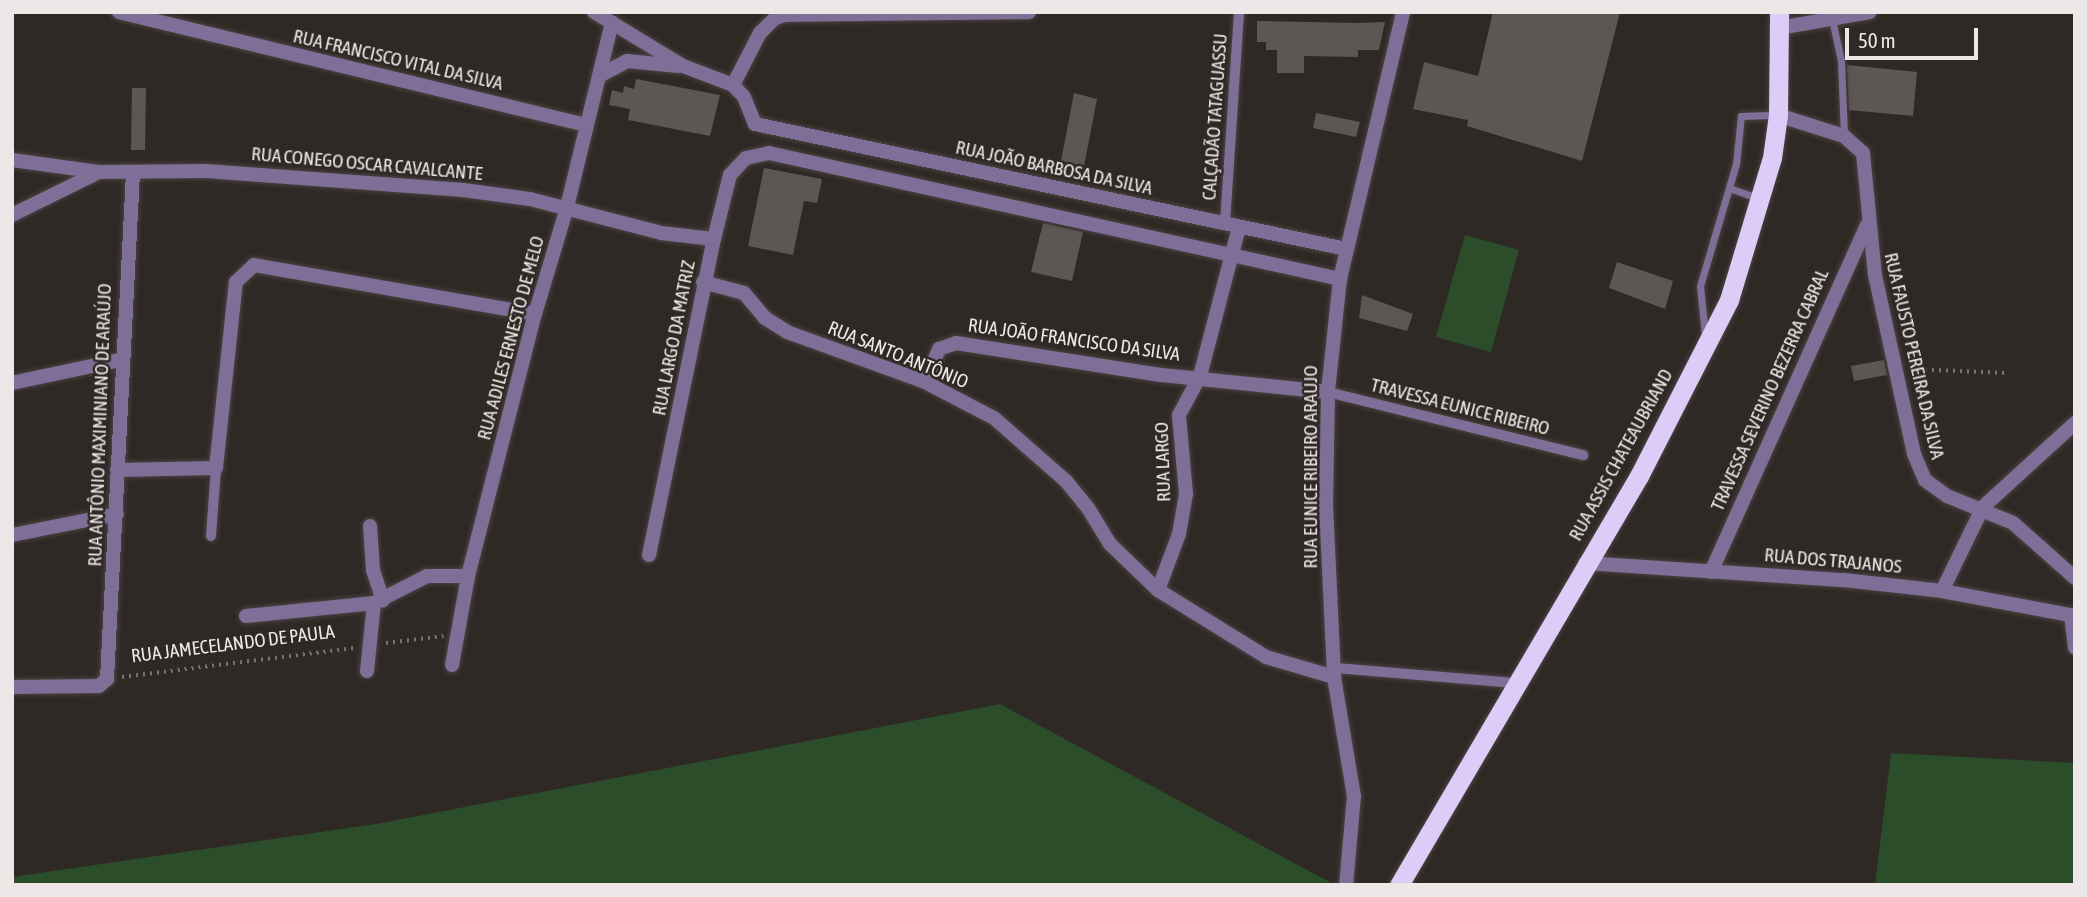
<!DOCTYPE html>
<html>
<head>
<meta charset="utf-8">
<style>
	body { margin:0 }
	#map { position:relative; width:2087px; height:897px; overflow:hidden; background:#2f2926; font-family:"Asap Condensed",sans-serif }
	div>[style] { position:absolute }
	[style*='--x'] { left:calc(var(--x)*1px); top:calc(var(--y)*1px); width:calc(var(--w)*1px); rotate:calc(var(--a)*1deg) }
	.green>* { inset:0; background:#2c4d2a }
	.building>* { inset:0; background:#5d5754 }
	.path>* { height:3.5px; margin-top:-1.75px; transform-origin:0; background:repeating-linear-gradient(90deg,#787270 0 2px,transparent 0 7px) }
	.roads { filter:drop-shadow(0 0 2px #4a4441) drop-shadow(0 0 2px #4a4441) }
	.service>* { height:7px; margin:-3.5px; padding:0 3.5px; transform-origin:3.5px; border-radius:3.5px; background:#7f6e98 }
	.pedestrian>* { height:10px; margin:-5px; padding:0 5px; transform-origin:5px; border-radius:5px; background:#7f6e98 }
	.minor>* { height:14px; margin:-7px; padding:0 7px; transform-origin:7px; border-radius:7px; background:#7f6e98 }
	.tertiary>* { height:14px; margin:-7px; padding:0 7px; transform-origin:7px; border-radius:7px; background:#7f6e98 }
	.trunk>* { height:19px; margin:-9.5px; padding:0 9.5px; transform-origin:9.5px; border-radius:9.5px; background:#ddcbf8 }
	span { translate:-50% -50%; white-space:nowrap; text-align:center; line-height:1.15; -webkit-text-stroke:5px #2f2926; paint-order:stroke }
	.street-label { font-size:19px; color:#ede8e7 }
	.frame { position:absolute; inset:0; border:14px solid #ede8e7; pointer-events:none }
	.scale { position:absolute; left:1845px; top:28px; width:133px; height:32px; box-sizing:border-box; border:4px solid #ede8e7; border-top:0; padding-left:9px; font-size:21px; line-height:24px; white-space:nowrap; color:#ede8e7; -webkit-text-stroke:5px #2f2926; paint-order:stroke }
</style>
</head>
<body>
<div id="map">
	<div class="green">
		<div style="clip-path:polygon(1465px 235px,1519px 250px,1491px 352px,1436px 337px)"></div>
		<div style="clip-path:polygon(1000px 704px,1335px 885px,12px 885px,12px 877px,376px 824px)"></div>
		<div style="clip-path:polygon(1891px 753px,2075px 763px,2075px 885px,1875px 885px)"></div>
	</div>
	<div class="building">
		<div style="clip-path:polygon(1493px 12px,1620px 12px,1582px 161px,1467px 126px,1468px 120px,1413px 109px,1424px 62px,1478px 76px)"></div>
		<div style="clip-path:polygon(1257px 21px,1356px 23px,1385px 22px,1379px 50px,1358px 50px,1358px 57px,1304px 56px,1304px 73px,1277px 73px,1277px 50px,1266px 50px,1266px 42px,1257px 42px)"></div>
		<div style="clip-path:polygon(1847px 65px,1917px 72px,1913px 116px,1849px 110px)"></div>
		<div style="clip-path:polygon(636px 79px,720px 95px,710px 136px,628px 120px,630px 109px,609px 105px,612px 90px,623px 93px,624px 86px,634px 89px)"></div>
		<div style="clip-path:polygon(132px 88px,146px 88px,145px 150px,131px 150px)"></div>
		<div style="clip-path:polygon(1074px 93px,1097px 99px,1084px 166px,1061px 161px)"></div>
		<div style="clip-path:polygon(1316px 113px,1360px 122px,1356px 137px,1313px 128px)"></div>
		<div style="clip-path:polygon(764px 168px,822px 179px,817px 203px,804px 201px,793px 255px,748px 246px)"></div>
		<div style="clip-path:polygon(1043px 223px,1083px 232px,1072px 281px,1031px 272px)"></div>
		<div style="clip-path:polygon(1617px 262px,1673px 281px,1665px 309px,1609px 288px)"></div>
		<div style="clip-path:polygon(1362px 295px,1413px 314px,1407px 331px,1359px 318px)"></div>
		<div style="clip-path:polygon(1884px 360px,1887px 375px,1854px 381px,1851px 366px)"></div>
	</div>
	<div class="path">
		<div style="--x:1911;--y:369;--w:96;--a:2.4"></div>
		<div style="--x:386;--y:643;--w:58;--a:-6.9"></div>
		<div style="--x:122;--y:677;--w:234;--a:-7.1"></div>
	</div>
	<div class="roads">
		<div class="service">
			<div style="--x:1832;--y:19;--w:43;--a:77.9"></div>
			<div style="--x:1841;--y:61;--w:75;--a:87.7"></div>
			<div style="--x:1729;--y:188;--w:31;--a:19"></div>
			<div style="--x:1705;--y:335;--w:49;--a:-95.8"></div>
			<div style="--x:1700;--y:286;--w:127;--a:-73.6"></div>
			<div style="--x:1736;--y:164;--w:48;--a:-84.1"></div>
			<div style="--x:1741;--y:116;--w:36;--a:-2"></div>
		</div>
		<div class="pedestrian">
			<div style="--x:1225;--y:223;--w:211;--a:-86.2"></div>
			<div style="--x:1328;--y:392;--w:263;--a:13.9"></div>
			<div style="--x:211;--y:536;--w:68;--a:-85.8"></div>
			<div style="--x:1335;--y:668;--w:181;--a:4.8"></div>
		</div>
		<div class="minor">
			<div style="--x:119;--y:12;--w:481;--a:13.6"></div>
			<div style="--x:1779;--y:28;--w:92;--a:-10"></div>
			<div style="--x:733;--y:85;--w:59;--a:-62.6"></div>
			<div style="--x:760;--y:33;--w:21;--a:-45"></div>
			<div style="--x:775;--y:18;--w:9;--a:-18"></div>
			<div style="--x:784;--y:15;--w:245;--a:-0.7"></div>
			<div style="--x:1778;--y:115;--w:69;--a:17.7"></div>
			<div style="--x:1844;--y:136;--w:25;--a:42"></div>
			<div style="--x:1863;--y:153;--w:123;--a:84.4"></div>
			<div style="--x:1875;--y:275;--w:183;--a:77.7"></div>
			<div style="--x:1914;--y:454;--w:28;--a:67"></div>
			<div style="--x:1925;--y:480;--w:27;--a:36"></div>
			<div style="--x:1947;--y:496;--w:71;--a:22.2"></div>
			<div style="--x:2013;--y:523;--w:83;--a:41.6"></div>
			<div style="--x:1340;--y:279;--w:114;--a:96.1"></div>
			<div style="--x:1328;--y:392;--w:113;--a:91"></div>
			<div style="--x:1326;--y:505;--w:172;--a:87.3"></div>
			<div style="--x:1334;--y:677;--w:121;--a:80.5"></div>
			<div style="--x:1354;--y:796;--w:89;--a:95.1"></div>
			<div style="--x:703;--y:282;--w:42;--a:15"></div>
			<div style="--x:744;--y:293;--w:33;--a:50"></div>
			<div style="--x:765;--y:318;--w:26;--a:32"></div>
			<div style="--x:787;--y:332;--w:147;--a:19.9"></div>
			<div style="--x:925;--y:382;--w:78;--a:27.6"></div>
			<div style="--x:994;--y:418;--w:96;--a:41.2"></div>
			<div style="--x:1066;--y:481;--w:35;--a:51"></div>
			<div style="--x:1088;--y:508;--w:42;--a:58.6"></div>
			<div style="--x:1110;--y:544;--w:66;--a:43.8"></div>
			<div style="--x:1158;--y:590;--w:127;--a:31.8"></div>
			<div style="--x:1266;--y:657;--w:71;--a:16.4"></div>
			<div style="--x:925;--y:382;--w:36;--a:-67"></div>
			<div style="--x:939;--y:349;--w:18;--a:-19"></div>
			<div style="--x:956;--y:343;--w:207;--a:8.9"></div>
			<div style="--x:1161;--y:375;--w:168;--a:5.8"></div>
			<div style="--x:12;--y:383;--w:110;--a:-12"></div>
			<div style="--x:117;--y:470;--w:99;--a:-1.2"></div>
			<div style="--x:216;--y:468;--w:187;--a:-83.9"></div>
			<div style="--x:236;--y:282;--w:25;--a:-43"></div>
			<div style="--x:254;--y:265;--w:285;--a:9.9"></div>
			<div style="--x:370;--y:526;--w:44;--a:86.1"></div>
			<div style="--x:373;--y:570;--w:32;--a:72"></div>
			<div style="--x:12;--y:535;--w:107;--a:-11.3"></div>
			<div style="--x:649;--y:555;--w:323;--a:-78.4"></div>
			<div style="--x:1585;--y:563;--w:260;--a:3.8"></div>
			<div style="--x:1844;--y:580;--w:99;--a:6.4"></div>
			<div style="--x:1942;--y:591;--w:135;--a:10.6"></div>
			<div style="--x:1711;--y:572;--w:380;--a:-65.8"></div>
			<div style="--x:1158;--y:590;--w:60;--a:-69.4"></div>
			<div style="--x:1179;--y:534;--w:41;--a:-80.1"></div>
			<div style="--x:1186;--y:494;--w:79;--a:-95.1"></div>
			<div style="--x:1179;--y:415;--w:44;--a:-61.7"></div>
			<div style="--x:1200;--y:376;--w:154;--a:-75.3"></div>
			<div style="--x:1942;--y:591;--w:93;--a:-64"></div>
			<div style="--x:1983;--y:507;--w:125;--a:-42.4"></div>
			<div style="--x:2071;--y:615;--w:33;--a:83"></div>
			<div style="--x:246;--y:616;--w:129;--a:-5.8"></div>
			<div style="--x:374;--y:603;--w:59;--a:-27"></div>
			<div style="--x:427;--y:576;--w:41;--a:0"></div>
			<div style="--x:452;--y:665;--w:90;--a:-79.8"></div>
			<div style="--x:468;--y:576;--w:270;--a:-75.7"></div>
			<div style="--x:535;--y:314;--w:112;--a:-73.3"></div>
			<div style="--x:367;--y:671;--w:68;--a:-84.1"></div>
			<div style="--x:12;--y:687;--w:87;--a:-0.7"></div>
			<div style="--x:99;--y:686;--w:11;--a:-41"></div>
			<div style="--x:107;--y:679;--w:508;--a:-87.06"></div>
		</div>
		<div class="tertiary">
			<div style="--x:594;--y:12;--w:104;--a:31.2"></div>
			<div style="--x:683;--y:66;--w:53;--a:20.8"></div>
			<div style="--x:733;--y:85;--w:16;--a:47"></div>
			<div style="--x:744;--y:97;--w:29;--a:68"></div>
			<div style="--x:755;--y:124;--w:604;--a:11.94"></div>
			<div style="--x:599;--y:76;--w:32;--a:-28"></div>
			<div style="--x:627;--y:61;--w:51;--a:5.6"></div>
			<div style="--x:12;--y:160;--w:89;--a:7.8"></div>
			<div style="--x:100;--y:172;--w:106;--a:-0.5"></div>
			<div style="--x:206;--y:171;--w:258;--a:4.2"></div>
			<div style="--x:463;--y:190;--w:68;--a:7.7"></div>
			<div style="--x:530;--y:199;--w:135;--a:14.5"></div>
			<div style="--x:661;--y:233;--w:53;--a:6.5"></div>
			<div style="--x:714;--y:239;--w:66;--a:-76"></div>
			<div style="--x:730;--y:175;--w:23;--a:-47"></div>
			<div style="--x:746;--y:158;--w:24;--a:-12"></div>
			<div style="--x:769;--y:153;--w:585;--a:12.44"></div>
			<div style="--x:1340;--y:279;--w:274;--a:-76.7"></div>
			<div style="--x:567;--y:207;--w:190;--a:-76.3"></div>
			<div style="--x:12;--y:215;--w:97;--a:-26.3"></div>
		</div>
		<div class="trunk">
			<div style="--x:1399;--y:885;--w:474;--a:-59.6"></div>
			<div style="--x:1639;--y:476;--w:198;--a:-62.9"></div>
			<div style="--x:1729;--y:300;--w:148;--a:-73.2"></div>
			<div style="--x:1772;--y:158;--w:43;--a:-82.1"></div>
			<div style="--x:1778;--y:115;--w:103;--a:-89.4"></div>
		</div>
	</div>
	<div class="street-label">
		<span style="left:398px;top:60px;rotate:13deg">RUA FRANCISCO VITAL DA SILVA</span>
		<span style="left:1215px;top:117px;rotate:-86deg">CALÇADÃO TATAGUASSU</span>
		<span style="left:367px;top:164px;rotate:5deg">RUA CONEGO OSCAR CAVALCANTE</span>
		<span style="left:1054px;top:168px;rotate:12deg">RUA JOÃO BARBOSA DA SILVA</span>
		<span style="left:511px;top:338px;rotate:-75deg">RUA ADILES ERNESTO DE MELO</span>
		<span style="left:674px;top:338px;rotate:-79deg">RUA LARGO DA MATRIZ</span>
		<span style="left:1074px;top:340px;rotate:8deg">RUA JOÃO FRANCISCO DA SILVA</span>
		<span style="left:898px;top:355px;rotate:22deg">RUA SANTO ANTÔNIO</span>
		<span style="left:1914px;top:356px;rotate:77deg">RUA FAUSTO PEREIRA DA SILVA</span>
		<span style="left:1770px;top:390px;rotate:-66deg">TRAVESSA SEVERINO BEZERRA CABRAL</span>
		<span style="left:1460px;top:407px;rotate:14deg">TRAVESSA EUNICE RIBEIRO</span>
		<span style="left:100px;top:425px;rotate:-88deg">RUA ANTÔNIO MAXIMINIANO DE ARAÚJO</span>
		<span style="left:1621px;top:455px;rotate:-61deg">RUA ASSIS CHATEAUBRIAND</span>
		<span style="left:1163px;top:462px;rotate:-92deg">RUA LARGO</span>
		<span style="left:1311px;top:467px;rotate:-90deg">RUA EUNICE RIBEIRO ARAUJO</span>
		<span style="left:1833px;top:561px;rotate:5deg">RUA DOS TRAJANOS</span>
		<span style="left:233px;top:644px;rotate:-7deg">RUA JAMECELANDO DE PAULA</span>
	</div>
	<div class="frame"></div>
	<div class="scale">50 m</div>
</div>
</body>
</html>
